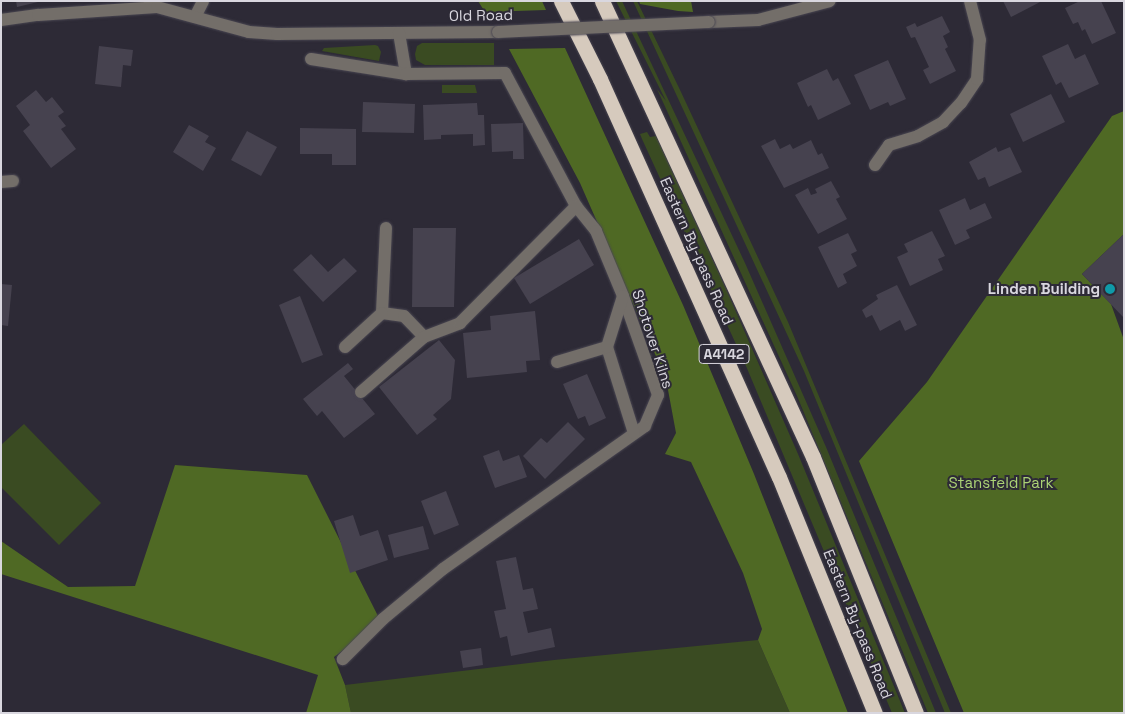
<!DOCTYPE html>
<html>
<head>
<meta charset="utf-8">
<style>
	body { margin:0 }
	#map { position:relative; width:1125px; height:714px; overflow:hidden; background:#2d2a36; font-family:"Space Grotesk",sans-serif }
	div>[style] { position:absolute }
	[style*='--x'] { left:calc(var(--x)*1px); top:calc(var(--y)*1px); width:calc(var(--w)*1px); rotate:calc(var(--a)*1deg) }
	.green>* { inset:0; background:#3a4b22 }
	.forest>* { inset:0; background:#4f6924 }
	.building>* { inset:0; background:#46424f }
	.roads { filter:drop-shadow(0 0 1px #494651) drop-shadow(0 0 1px #494651) }
	.minor>* { height:12px; margin:-6px; padding:0 6px; transform-origin:6px; border-radius:6px; background:#736e69 }
	.highway>* { height:15px; margin:-7.5px; padding:0 7.5px; transform-origin:7.5px; border-radius:7.5px; background:#d6cabd }
	.bridges { filter:drop-shadow(0 0 1px #494651) drop-shadow(0 0 1px #494651) }
	.minor-bridge>* { height:12px; margin:-6px; padding:0 6px; transform-origin:6px; border-radius:6px; background:#736e69 }
	.dots>* { width:14px; height:14px; translate:-50% -50%; box-sizing:border-box; border:2px solid #2d2a36; border-radius:50% }
	span { translate:-50% -50%; white-space:nowrap; text-align:center; line-height:1.15; -webkit-text-stroke:4px #2d2a36; paint-order:stroke }
	.shield-label span { padding:1px 4px; background:#2d2a36; border:1px solid; border-radius:4px; -webkit-text-stroke-width:0 }
	.shield-label { font-size:14px; color:#d9d7df; font-weight:700 }
	.street-label { font-size:15px; color:#d9d7df }
	.poi-label { font-size:15px; color:#d9d7df; font-weight:700 }
	.right { translate:-100% -50%; text-align:right }
	.park-label { font-size:15px; color:#acd375 }
	.frame { position:absolute; inset:0; border:2px solid #d9d7df; pointer-events:none }
</style>
</head>
<body>
<div id="map">
	<div class="green">
		<div style="clip-path:polygon(616px 1px,622px 1px,745px 263px,826px 447px,936px 713px,928px 713px,797px 396px,657px 89px,666px 101px)"></div>
		<div style="clip-path:polygon(633px 1px,637px 1px,681px 92px,788px 322px,951px 713px,945px 713px,804px 371px)"></div>
		<div style="clip-path:polygon(422px 43px,494px 43px,494px 65px,425px 65px,416px 60px,415px 54px,417px 46px)"></div>
		<div style="clip-path:polygon(375px 45px,378px 46px,381px 52px,379px 61px,322px 51px,324px 48px)"></div>
		<div style="clip-path:polygon(442px 85px,475px 85px,477px 93px,442px 93px)"></div>
		<div style="clip-path:polygon(647px 132px,650px 137px,656px 136px,726px 289px,798px 454px,905px 713px,892px 713px,746px 366px,642px 139px,640px 134px)"></div>
		<div style="clip-path:polygon(24px 424px,101px 503px,59px 545px,1px 487px,1px 445px)"></div>
		<div style="clip-path:polygon(758px 640px,790px 713px,351px 713px,345px 685px,554px 660px)"></div>
	</div>
	<div class="forest">
		<div style="clip-path:polygon(478px 1px,542px 1px,546px 10px,485px 12px)"></div>
		<div style="clip-path:polygon(639px 1px,691px 1px,693px 12px,678px 11px,640px 4px)"></div>
		<div style="clip-path:polygon(565px 48px,683px 305px,754px 474px,848px 713px,790px 713px,758px 640px,762px 629px,743px 573px,691px 462px,665px 454px,676px 433px,666px 379px,580px 183px,509px 49px)"></div>
		<div style="clip-path:polygon(1124px 111px,1124px 234px,1082px 274px,1111px 304px,1124px 340px,1124px 713px,964px 713px,859px 461px,927px 382px,1112px 116px)"></div>
		<div style="clip-path:polygon(175px 465px,307px 475px,381px 622px,334px 657px,345px 685px,351px 713px,306px 713px,318px 675px,1px 574px,1px 541px,68px 587px,135px 586px)"></div>
	</div>
	<div class="building">
		<div style="clip-path:polygon(16px 1px,38px 1px,38px 2px,17px 7px)"></div>
		<div style="clip-path:polygon(1003px 1px,1042px 1px,1011px 17px)"></div>
		<div style="clip-path:polygon(1080px 1px,1101px 1px,1116px 33px,1092px 44px,1085px 29px,1082px 31px,1078px 22px,1073px 24px,1065px 8px)"></div>
		<div style="clip-path:polygon(942px 16px,950px 32px,943px 36px,948px 47px,945px 49px,956px 71px,930px 84px,923px 70px,929px 67px,915px 37px,911px 38px,906px 27px,915px 23px,917px 27px)"></div>
		<div style="clip-path:polygon(1068px 44px,1075px 59px,1085px 54px,1099px 84px,1069px 98px,1061px 82px,1056px 85px,1042px 56px)"></div>
		<div style="clip-path:polygon(99px 46px,133px 50px,131px 66px,123px 65px,121px 87px,95px 84px)"></div>
		<div style="clip-path:polygon(888px 60px,906px 99px,890px 106px,888px 102px,870px 110px,854px 75px)"></div>
		<div style="clip-path:polygon(827px 69px,833px 81px,838px 78px,851px 104px,818px 120px,811px 105px,808px 107px,797px 83px)"></div>
		<div style="clip-path:polygon(36px 90px,46px 102px,52px 97px,64px 112px,58px 116px,66px 126px,61px 129px,76px 149px,51px 168px,23px 131px,30px 125px,16px 106px)"></div>
		<div style="clip-path:polygon(1051px 94px,1065px 122px,1023px 142px,1010px 114px)"></div>
		<div style="clip-path:polygon(363px 102px,415px 104px,414px 133px,362px 132px)"></div>
		<div style="clip-path:polygon(477px 103px,478px 115px,484px 115px,485px 145px,473px 146px,473px 134px,441px 135px,441px 139px,424px 140px,423px 105px)"></div>
		<div style="clip-path:polygon(523px 123px,524px 159px,513px 159px,513px 151px,492px 152px,491px 124px)"></div>
		<div style="clip-path:polygon(189px 125px,209px 136px,205px 142px,216px 148px,203px 171px,173px 152px)"></div>
		<div style="clip-path:polygon(300px 128px,356px 129px,356px 165px,332px 165px,332px 154px,300px 154px)"></div>
		<div style="clip-path:polygon(247px 131px,277px 147px,261px 176px,231px 160px)"></div>
		<div style="clip-path:polygon(775px 139px,780px 149px,790px 144px,793px 149px,811px 140px,818px 155px,822px 153px,829px 168px,784px 188px,761px 146px)"></div>
		<div style="clip-path:polygon(996px 147px,998px 152px,1010px 147px,1022px 172px,989px 187px,985px 177px,978px 180px,969px 162px)"></div>
		<div style="clip-path:polygon(831px 181px,840px 197px,836px 199px,847px 219px,818px 234px,795px 195px,808px 188px,811px 195px,817px 193px,815px 189px)"></div>
		<div style="clip-path:polygon(965px 198px,970px 210px,985px 203px,992px 218px,966px 230px,970px 238px,955px 245px,939px 210px)"></div>
		<div style="clip-path:polygon(413px 228px,456px 228px,454px 307px,412px 307px)"></div>
		<div style="clip-path:polygon(932px 231px,945px 256px,938px 259px,943px 270px,910px 286px,897px 257px,908px 252px,904px 244px)"></div>
		<div style="clip-path:polygon(848px 233px,857px 251px,851px 254px,857px 266px,843px 274px,847px 283px,838px 288px,818px 247px)"></div>
		<div style="clip-path:polygon(1124px 234px,1124px 318px,1082px 274px)"></div>
		<div style="clip-path:polygon(579px 239px,594px 265px,530px 304px,514px 278px)"></div>
		<div style="clip-path:polygon(311px 254px,328px 272px,344px 258px,357px 271px,323px 302px,293px 270px)"></div>
		<div style="clip-path:polygon(1px 284px,12px 285px,8px 326px,1px 325px)"></div>
		<div style="clip-path:polygon(897px 285px,917px 325px,905px 331px,900px 320px,880px 331px,872px 315px,866px 318px,862px 310px,878px 299px,876px 295px)"></div>
		<div style="clip-path:polygon(300px 296px,323px 355px,302px 363px,279px 305px)"></div>
		<div style="clip-path:polygon(535px 311px,540px 360px,526px 361px,527px 372px,467px 378px,463px 333px,491px 330px,490px 316px)"></div>
		<div style="clip-path:polygon(439px 340px,455px 360px,451px 399px,433px 415px,437px 419px,417px 435px,379px 387px)"></div>
		<div style="clip-path:polygon(348px 363px,353px 369px,344px 376px,375px 414px,344px 438px,322px 411px,317px 416px,303px 399px)"></div>
		<div style="clip-path:polygon(587px 374px,606px 418px,589px 426px,585px 416px,578px 419px,563px 384px)"></div>
		<div style="clip-path:polygon(568px 422px,585px 439px,545px 479px,523px 456px,541px 438px,547px 443px)"></div>
		<div style="clip-path:polygon(499px 450px,503px 461px,519px 455px,527px 477px,495px 488px,483px 456px)"></div>
		<div style="clip-path:polygon(446px 491px,459px 525px,434px 535px,421px 501px)"></div>
		<div style="clip-path:polygon(353px 515px,360px 536px,378px 530px,388px 560px,350px 573px,334px 521px)"></div>
		<div style="clip-path:polygon(423px 526px,429px 549px,394px 558px,388px 535px)"></div>
		<div style="clip-path:polygon(516px 557px,523px 590px,533px 588px,538px 609px,523px 612px,528px 633px,551px 628px,555px 647px,511px 656px,507px 636px,500px 638px,494px 611px,506px 609px,496px 561px)"></div>
		<div style="clip-path:polygon(481px 648px,483px 665px,463px 668px,460px 651px)"></div>
	</div>
	<div class="roads">
		<div class="minor">
			<div style="--x:195;--y:17;--w:18;--a:-63"></div>
			<div style="--x:1;--y:20;--w:37;--a:-8"></div>
			<div style="--x:38;--y:15;--w:119;--a:-3.8"></div>
			<div style="--x:157;--y:7;--w:95;--a:15.2"></div>
			<div style="--x:249;--y:32;--w:28;--a:4"></div>
			<div style="--x:277;--y:34;--w:221;--a:-0.5"></div>
			<div style="--x:709;--y:22;--w:49;--a:-2.3"></div>
			<div style="--x:758;--y:20;--w:74;--a:-14.8"></div>
			<div style="--x:399;--y:33;--w:42;--a:80.3"></div>
			<div style="--x:311;--y:59;--w:96;--a:9"></div>
			<div style="--x:406;--y:74;--w:99;--a:-0.6"></div>
			<div style="--x:505;--y:73;--w:151;--a:61.9"></div>
			<div style="--x:576;--y:206;--w:32;--a:51"></div>
			<div style="--x:596;--y:231;--w:70;--a:67.4"></div>
			<div style="--x:623;--y:296;--w:105;--a:70.5"></div>
			<div style="--x:658;--y:395;--w:34;--a:113"></div>
			<div style="--x:645;--y:426;--w:247;--a:144.7"></div>
			<div style="--x:443;--y:569;--w:78;--a:140.2"></div>
			<div style="--x:383;--y:619;--w:57;--a:135"></div>
			<div style="--x:875;--y:165;--w:24;--a:-55"></div>
			<div style="--x:889;--y:145;--w:30;--a:-17"></div>
			<div style="--x:918;--y:136;--w:29;--a:-29"></div>
			<div style="--x:943;--y:122;--w:26;--a:-47"></div>
			<div style="--x:961;--y:103;--w:29;--a:-56"></div>
			<div style="--x:977;--y:79;--w:39;--a:-86"></div>
			<div style="--x:980;--y:40;--w:40;--a:-104.4"></div>
			<div style="--x:1;--y:182;--w:12;--a:-5"></div>
			<div style="--x:386;--y:228;--w:85;--a:92.7"></div>
			<div style="--x:382;--y:313;--w:22;--a:8"></div>
			<div style="--x:404;--y:316;--w:29;--a:46"></div>
			<div style="--x:345;--y:347;--w:50;--a:-42.6"></div>
			<div style="--x:607;--y:347;--w:90;--a:72.6"></div>
			<div style="--x:557;--y:362;--w:52;--a:-16.7"></div>
			<div style="--x:607;--y:347;--w:53;--a:-72.6"></div>
			<div style="--x:361;--y:392;--w:84;--a:-41.1"></div>
			<div style="--x:424;--y:337;--w:39;--a:-21"></div>
			<div style="--x:460;--y:323;--w:165;--a:-45.2"></div>
		</div>
		<div class="highway">
			<div style="--x:561;--y:1;--w:87;--a:63.4"></div>
			<div style="--x:600;--y:79;--w:436;--a:65.8"></div>
			<div style="--x:779;--y:477;--w:255;--a:67.9"></div>
			<div style="--x:602;--y:1;--w:502;--a:65.17"></div>
			<div style="--x:813;--y:457;--w:276;--a:68.1"></div>
		</div>
	</div>
	<div class="bridges">
		<div class="minor-bridge">
			<div style="--x:498;--y:32;--w:211;--a:-2.7"></div>
		</div>
	</div>
	<div class="dots">
		<div style="left:1110px;top:289px;background:#0f9aa8"></div>
	</div>
	<div class="shield-label">
		<span style="left:724px;top:354px">A4142</span>
	</div>
	<div class="street-label">
		<span style="left:481px;top:15px;rotate:-1deg">Old Road</span>
		<span style="left:697px;top:251px;rotate:66deg">Eastern By-pass Road</span>
		<span style="left:653px;top:339px;rotate:72deg">Shotover Kilns</span>
		<span style="left:858px;top:624px;rotate:68deg">Eastern By-pass Road</span>
	</div>
	<div class="poi-label">
		<span class="right" style="left:1100px;top:289px">Linden Building</span>
	</div>
	<div class="park-label">
		<span style="left:1001px;top:483px">Stansfeld Park</span>
	</div>
	<div class="frame"></div>
</div>
</body>
</html>
